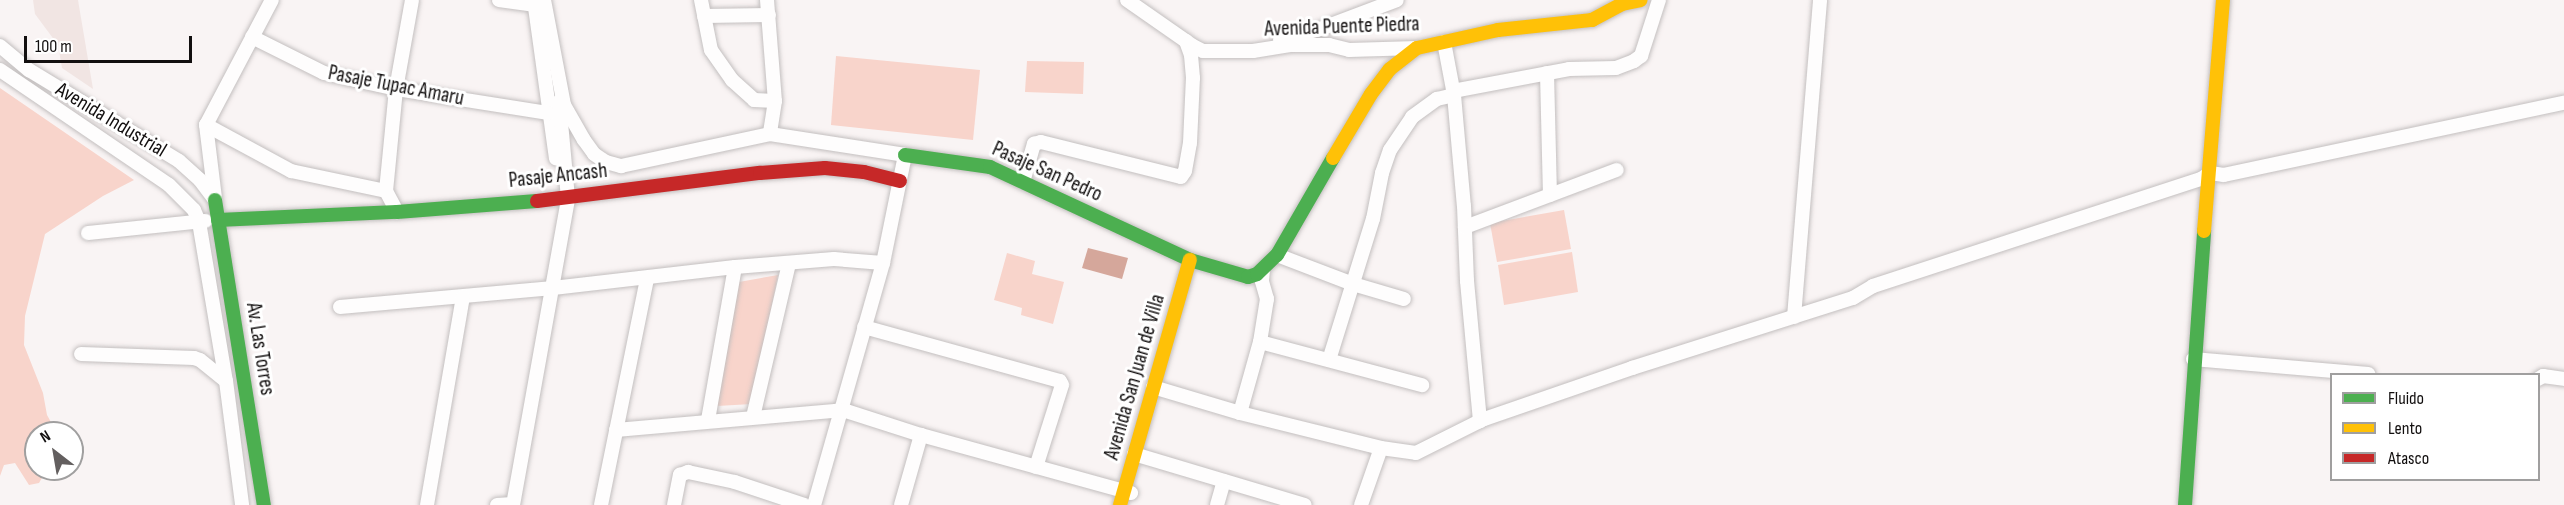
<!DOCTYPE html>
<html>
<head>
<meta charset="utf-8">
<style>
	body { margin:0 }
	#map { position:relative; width:2564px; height:505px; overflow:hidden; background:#f9f4f4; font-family:"Sofia Sans Condensed",sans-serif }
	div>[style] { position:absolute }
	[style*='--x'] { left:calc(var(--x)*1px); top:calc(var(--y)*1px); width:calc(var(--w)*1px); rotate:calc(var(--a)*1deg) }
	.built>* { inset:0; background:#f1e5e3 }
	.green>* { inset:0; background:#f8d4cb }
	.water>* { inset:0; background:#d5a79b }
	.roads { filter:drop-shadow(0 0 2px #c3bfbf) drop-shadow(0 0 2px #c3bfbf) }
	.street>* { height:14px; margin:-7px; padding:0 7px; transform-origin:7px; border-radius:7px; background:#fefdfd }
	.fast>* { height:14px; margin:-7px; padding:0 7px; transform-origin:7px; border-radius:7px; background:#4caf50 }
	.slow>* { height:14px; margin:-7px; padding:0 7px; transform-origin:7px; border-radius:7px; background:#ffc107 }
	.jam>* { height:14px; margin:-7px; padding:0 7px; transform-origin:7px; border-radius:7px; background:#c62828 }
	span { translate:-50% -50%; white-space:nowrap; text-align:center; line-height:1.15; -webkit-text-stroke:6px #fff; paint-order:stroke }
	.street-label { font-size:21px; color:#120f0f }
	.legend { position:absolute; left:2330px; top:373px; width:210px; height:108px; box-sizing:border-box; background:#fff; border:2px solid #a09f9f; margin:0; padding:8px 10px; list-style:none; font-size:18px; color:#120f0f }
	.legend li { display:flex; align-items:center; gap:12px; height:30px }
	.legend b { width:30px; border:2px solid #a09f9f }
	.north { position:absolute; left:24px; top:421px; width:60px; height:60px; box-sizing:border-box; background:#fff; border:2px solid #a09f9f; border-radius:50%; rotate:329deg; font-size:16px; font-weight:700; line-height:24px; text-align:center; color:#120f0f }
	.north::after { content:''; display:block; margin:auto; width:21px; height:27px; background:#635f5f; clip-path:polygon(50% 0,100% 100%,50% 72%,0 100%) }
	.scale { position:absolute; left:24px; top:36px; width:168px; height:27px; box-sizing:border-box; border:3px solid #120f0f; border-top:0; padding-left:8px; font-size:18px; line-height:21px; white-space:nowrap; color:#120f0f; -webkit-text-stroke:4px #fff; paint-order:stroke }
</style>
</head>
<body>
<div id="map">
	<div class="built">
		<div style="clip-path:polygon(33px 0,78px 0,93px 89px,62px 68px,58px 45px,35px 14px)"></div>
	</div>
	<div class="green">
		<div style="clip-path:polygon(836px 56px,980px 70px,973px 140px,831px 125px)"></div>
		<div style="clip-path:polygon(1027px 61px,1084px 62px,1083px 94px,1025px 92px)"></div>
		<div style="clip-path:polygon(0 88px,134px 180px,103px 196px,45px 234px,25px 316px,24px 345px,43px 393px,47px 415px,57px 433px,36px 433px,36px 469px,47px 469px,39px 483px,29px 485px,15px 463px,4px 465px,0 476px)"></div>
		<div style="clip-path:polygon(1564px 210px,1571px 249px,1497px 262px,1490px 223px)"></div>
		<div style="clip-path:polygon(1572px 252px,1578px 292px,1504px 305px,1498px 265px)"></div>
		<div style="clip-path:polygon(1007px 253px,1035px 261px,1032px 274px,1064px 282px,1053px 324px,1021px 315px,1022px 308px,994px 300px)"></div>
		<div style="clip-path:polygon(778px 275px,752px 404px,717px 406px,739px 282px)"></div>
	</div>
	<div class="water">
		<div style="clip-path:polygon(1088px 248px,1128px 258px,1122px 279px,1082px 268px)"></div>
	</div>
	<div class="roads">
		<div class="street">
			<div style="--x:499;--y:0;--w:35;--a:8"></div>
			<div style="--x:534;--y:0;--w:160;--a:82.1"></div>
			<div style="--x:544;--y:0;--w:107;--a:79.2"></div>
			<div style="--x:564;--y:105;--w:40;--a:60.3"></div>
			<div style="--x:584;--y:140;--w:17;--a:54"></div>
			<div style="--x:594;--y:154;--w:14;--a:34"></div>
			<div style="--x:606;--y:162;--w:16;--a:15"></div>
			<div style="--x:621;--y:166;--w:152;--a:-12.1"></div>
			<div style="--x:770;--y:134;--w:137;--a:8.8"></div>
			<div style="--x:905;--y:155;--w:110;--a:101.5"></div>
			<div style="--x:883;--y:263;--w:252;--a:105.9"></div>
			<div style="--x:701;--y:0;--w:51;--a:78.7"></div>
			<div style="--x:711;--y:50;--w:37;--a:55"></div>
			<div style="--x:732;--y:80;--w:30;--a:42"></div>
			<div style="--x:754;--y:100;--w:21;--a:3"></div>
			<div style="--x:767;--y:0;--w:101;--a:85.5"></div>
			<div style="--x:775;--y:101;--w:33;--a:99"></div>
			<div style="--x:1127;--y:0;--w:80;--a:34.9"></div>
			<div style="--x:1193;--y:46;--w:11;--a:27"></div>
			<div style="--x:1203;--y:51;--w:50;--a:0"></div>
			<div style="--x:1253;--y:51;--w:39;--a:-9"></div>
			<div style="--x:1292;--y:45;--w:37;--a:0"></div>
			<div style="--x:1329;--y:45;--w:21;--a:14"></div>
			<div style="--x:1349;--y:50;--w:68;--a:-1.7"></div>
			<div style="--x:704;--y:16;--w:65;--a:-0.9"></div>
			<div style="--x:252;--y:37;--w:80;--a:26.6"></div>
			<div style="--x:324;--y:73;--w:74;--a:12.5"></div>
			<div style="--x:396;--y:89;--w:154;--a:9"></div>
			<div style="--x:1280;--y:40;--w:41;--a:-15.4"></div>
			<div style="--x:1320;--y:29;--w:82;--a:-20.6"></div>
			<div style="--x:1444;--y:42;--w:54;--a:79.3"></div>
			<div style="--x:1454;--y:95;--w:111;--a:84.9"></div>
			<div style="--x:1464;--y:206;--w:75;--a:87.7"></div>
			<div style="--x:1467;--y:281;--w:141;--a:84.7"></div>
			<div style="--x:0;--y:46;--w:38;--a:40"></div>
			<div style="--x:29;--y:70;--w:175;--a:31.2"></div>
			<div style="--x:179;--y:161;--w:28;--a:42"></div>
			<div style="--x:200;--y:180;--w:25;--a:53"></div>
			<div style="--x:0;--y:70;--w:204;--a:34.2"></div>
			<div style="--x:169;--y:185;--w:35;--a:45"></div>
			<div style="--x:194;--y:210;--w:13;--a:67"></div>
			<div style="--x:199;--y:222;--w:161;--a:80.4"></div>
			<div style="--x:226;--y:381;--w:125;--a:82.6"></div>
			<div style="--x:1547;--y:73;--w:122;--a:88.6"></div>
			<div style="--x:1453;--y:91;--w:118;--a:-10.7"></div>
			<div style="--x:1569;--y:69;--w:47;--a:-1.2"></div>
			<div style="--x:1616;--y:68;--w:19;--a:-21"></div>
			<div style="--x:1634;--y:61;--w:9;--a:-36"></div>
			<div style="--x:1641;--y:56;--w:59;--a:-72.2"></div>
			<div style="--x:206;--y:125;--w:97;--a:28.4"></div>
			<div style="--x:291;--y:171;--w:97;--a:11.9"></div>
			<div style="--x:386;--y:191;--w:24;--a:62"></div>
			<div style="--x:1023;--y:182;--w:40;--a:-74"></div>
			<div style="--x:1034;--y:144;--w:7;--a:-16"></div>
			<div style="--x:1041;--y:142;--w:144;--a:14"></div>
			<div style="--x:1181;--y:177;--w:7;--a:-56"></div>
			<div style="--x:1185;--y:171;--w:28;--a:-80"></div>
			<div style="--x:1190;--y:143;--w:65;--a:-87.4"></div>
			<div style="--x:1193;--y:78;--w:23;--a:-95"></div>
			<div style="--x:1191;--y:55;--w:15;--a:-110"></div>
			<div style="--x:386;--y:191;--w:102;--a:-84.4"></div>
			<div style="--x:396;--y:89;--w:90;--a:-79.8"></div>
			<div style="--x:215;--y:198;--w:74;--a:-97"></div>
			<div style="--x:206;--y:125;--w:141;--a:-62.2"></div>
			<div style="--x:1465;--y:227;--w:162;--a:-20.6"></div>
			<div style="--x:88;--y:233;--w:118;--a:-5.9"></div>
			<div style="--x:1277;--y:255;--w:81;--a:20.9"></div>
			<div style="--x:1353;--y:284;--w:53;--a:16.4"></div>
			<div style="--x:340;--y:307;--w:214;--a:-5.1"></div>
			<div style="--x:553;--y:288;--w:183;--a:-6.6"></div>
			<div style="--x:735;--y:267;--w:99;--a:-4.6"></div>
			<div style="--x:834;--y:259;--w:49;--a:4.7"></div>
			<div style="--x:1794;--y:317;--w:318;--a:-85.3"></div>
			<div style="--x:864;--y:327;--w:203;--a:15.4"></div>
			<div style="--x:1060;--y:381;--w:4;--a:63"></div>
			<div style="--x:1062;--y:385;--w:86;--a:107.6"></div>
			<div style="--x:1260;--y:342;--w:168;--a:14.9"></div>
			<div style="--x:81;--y:354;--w:113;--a:2"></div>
			<div style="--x:194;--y:358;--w:6;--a:18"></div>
			<div style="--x:200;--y:360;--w:33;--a:39"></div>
			<div style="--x:2193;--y:359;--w:176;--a:4.9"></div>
			<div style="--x:1329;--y:360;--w:148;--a:-72.7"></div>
			<div style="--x:1373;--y:219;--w:47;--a:-78.9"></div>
			<div style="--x:1382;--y:173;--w:24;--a:-71"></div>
			<div style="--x:1390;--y:150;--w:40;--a:-56"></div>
			<div style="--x:1412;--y:117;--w:31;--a:-36"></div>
			<div style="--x:1437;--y:99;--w:17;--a:-13"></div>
			<div style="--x:2538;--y:379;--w:6;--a:-31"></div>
			<div style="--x:2543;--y:376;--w:21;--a:8"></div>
			<div style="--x:1153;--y:387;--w:91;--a:16.6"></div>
			<div style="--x:1240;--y:413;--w:145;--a:13.9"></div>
			<div style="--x:1381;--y:448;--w:35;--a:8"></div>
			<div style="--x:1416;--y:453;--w:76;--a:-26.6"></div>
			<div style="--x:1484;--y:419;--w:157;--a:-19"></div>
			<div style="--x:1632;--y:368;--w:232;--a:-17.6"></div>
			<div style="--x:1853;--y:298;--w:23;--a:-31"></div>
			<div style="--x:1873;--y:286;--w:345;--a:-18.1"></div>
			<div style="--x:2201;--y:179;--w:11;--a:-34"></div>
			<div style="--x:2210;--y:173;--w:14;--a:8"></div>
			<div style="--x:2224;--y:175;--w:348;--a:-12"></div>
			<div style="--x:1240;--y:413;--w:74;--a:-74.3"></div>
			<div style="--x:1260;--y:342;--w:44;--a:-80.8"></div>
			<div style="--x:1267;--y:299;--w:19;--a:-106"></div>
			<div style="--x:1262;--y:281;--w:11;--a:-85"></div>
			<div style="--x:753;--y:417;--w:157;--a:-76.8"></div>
			<div style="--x:708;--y:420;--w:155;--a:-80"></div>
			<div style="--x:616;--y:430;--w:228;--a:-5"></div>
			<div style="--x:843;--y:410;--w:82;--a:17.8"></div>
			<div style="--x:921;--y:435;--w:218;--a:15.4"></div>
			<div style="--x:1134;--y:454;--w:178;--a:16.6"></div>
			<div style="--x:427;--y:505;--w:211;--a:-80.2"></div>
			<div style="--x:497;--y:505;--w:16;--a:-4"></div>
			<div style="--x:513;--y:505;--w:312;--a:-79.8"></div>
			<div style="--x:568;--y:198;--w:97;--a:-95.3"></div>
			<div style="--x:601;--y:505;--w:232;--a:-78.5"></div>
			<div style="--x:674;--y:505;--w:31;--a:-79"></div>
			<div style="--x:680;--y:475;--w:9;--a:-21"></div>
			<div style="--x:688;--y:472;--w:48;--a:12"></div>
			<div style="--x:735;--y:482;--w:73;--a:18.4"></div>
			<div style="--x:901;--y:505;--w:73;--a:-74.1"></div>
			<div style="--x:1217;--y:505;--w:25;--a:-74"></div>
			<div style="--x:1361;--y:505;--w:60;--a:-70.7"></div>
		</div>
		<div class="fast">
			<div style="--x:905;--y:155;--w:86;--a:8"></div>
			<div style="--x:990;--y:167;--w:221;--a:24.9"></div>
			<div style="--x:1190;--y:260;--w:60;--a:16.3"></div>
			<div style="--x:1248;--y:277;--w:9;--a:-18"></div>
			<div style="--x:1257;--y:274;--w:28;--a:-44"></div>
			<div style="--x:1277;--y:255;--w:112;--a:-60"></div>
			<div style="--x:215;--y:200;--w:309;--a:80.9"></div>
			<div style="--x:218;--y:220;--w:179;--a:-2.6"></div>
			<div style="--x:397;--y:212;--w:140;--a:-4.5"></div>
			<div style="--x:2185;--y:505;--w:275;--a:-86"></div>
		</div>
		<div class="slow">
			<div style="--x:1333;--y:158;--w:74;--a:-59.3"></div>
			<div style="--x:1371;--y:94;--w:31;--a:-53"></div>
			<div style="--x:1390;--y:69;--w:34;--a:-38"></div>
			<div style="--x:1417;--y:48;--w:83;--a:-12.5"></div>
			<div style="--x:1498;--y:30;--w:95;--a:-6.1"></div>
			<div style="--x:1592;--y:20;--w:34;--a:-28"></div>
			<div style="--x:1622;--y:4;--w:19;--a:-12"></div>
			<div style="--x:2204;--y:231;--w:232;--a:-85.3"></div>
			<div style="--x:1120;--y:505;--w:255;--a:-74.1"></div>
		</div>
		<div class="jam">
			<div style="--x:537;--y:201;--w:225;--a:-7.2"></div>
			<div style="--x:760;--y:173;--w:65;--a:-4.4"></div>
			<div style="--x:825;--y:168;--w:39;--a:6"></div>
			<div style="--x:864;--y:172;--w:37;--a:14"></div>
		</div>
	</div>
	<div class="street-label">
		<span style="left:1342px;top:27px;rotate:-2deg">Avenida Puente Piedra</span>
		<span style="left:396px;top:86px;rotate:11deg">Pasaje Tupac Amaru</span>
		<span style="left:111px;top:120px;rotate:31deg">Avenida Industrial</span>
		<span style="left:1047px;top:172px;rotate:24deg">Pasaje San Pedro</span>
		<span style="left:558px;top:176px;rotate:-6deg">Pasaje Ancash</span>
		<span style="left:260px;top:349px;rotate:81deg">Av. Las Torres</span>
		<span style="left:1135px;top:377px;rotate:-74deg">Avenida San Juan de Villa</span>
	</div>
	<ul class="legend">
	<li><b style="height:8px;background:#4caf50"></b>Fluido</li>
	<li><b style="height:8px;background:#ffc107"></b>Lento</li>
	<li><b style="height:8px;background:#c62828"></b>Atasco</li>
	</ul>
	<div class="north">N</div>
	<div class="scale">100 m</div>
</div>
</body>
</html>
